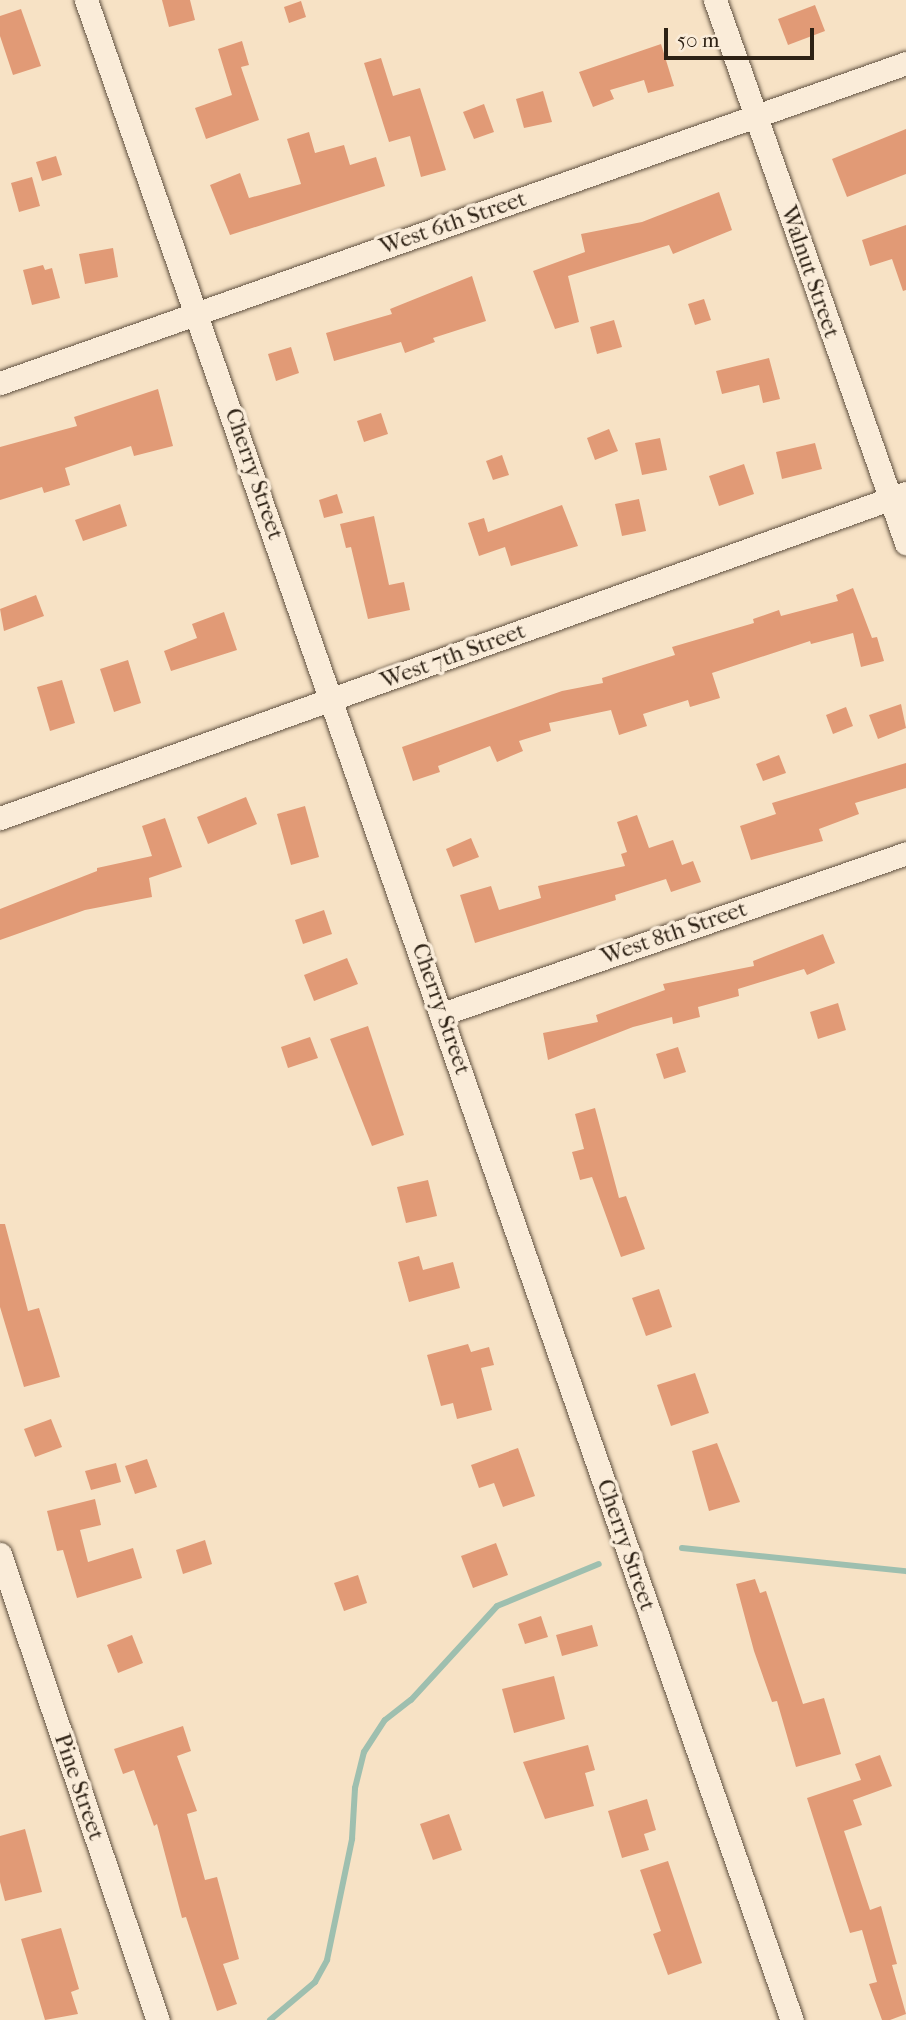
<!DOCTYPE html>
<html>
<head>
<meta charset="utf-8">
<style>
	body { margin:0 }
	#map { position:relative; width:906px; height:2020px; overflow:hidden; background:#f7e2c5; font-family:"IM FELL French Canon",serif }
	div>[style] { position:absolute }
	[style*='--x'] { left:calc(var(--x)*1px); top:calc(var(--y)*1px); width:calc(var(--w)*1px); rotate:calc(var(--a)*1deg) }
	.stream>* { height:6px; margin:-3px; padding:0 3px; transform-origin:3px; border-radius:3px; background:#9ebfaf }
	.building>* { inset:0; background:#e19a76 }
	.roads { filter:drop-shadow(0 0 2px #605140) drop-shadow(0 0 2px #605140) }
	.minor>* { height:23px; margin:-11.5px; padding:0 11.5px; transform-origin:11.5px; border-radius:11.5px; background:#faecd9 }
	span { translate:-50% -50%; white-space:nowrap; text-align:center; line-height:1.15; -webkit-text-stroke:7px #faecd9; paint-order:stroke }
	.street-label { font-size:23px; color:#2d2114 }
	.scale { position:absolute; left:664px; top:28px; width:150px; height:32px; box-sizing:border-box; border:4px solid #2d2114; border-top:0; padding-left:9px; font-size:21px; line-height:24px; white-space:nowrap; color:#2d2114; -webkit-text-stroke:5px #faecd9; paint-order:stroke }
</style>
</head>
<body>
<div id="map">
	<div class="stream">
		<div style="--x:682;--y:1548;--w:225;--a:5.9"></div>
		<div style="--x:270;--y:2020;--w:59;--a:-40.2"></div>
		<div style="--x:315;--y:1982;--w:25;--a:-61"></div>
		<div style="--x:327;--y:1960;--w:124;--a:-78.3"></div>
		<div style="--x:352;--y:1839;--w:51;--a:-86.6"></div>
		<div style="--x:355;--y:1788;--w:37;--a:-76"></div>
		<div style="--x:364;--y:1752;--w:38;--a:-57"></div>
		<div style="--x:385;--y:1720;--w:33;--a:-38"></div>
		<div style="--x:411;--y:1700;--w:127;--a:-47.5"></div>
		<div style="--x:497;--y:1606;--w:110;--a:-22.4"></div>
	</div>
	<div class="building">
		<div style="clip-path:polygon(162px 0,190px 0,195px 20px,169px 27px)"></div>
		<div style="clip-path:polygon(301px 1px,306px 17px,289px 23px,284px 7px)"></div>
		<div style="clip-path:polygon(815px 5px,825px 31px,788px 45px,778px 19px)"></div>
		<div style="clip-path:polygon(21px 9px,41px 66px,13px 75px,0 36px,0 16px)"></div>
		<div style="clip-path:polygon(242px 41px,249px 65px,241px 67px,259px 120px,206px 139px,195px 108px,232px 95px,218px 49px)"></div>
		<div style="clip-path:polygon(661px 44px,674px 86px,648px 93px,644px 80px,610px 90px,614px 99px,593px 107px,579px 72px)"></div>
		<div style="clip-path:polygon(381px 58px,393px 96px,420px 88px,446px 170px,421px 177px,410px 136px,389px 142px,364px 63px)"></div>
		<div style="clip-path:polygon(543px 91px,552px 122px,524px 128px,516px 99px)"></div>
		<div style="clip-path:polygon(484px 104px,494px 132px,474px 139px,463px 112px)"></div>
		<div style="clip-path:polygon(906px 129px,906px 174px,847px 197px,832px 159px)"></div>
		<div style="clip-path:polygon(309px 132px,315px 153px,344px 145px,350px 165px,376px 157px,385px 186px,230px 235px,210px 185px,240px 173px,249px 198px,301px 184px,287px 139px)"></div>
		<div style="clip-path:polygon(56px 156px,62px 175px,42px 181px,36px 162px)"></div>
		<div style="clip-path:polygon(32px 177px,40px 206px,19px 212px,11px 183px)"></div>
		<div style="clip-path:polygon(719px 192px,732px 230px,673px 254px,669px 245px,568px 276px,579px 322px,555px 329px,533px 271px,585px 252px,581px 234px,642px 222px)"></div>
		<div style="clip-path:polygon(906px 225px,906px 290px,903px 291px,892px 259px,870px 266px,862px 240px)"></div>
		<div style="clip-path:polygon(113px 248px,118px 277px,85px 284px,79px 254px)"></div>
		<div style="clip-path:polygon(43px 265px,45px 270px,52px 268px,60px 298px,32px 305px,23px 270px)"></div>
		<div style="clip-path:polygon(472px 276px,486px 321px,433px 338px,435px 342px,405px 353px,401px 342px,334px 361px,326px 333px,392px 314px,390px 309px)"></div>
		<div style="clip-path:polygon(704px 299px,711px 320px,695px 325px,688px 304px)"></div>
		<div style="clip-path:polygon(614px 320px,622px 347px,597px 354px,590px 327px)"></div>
		<div style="clip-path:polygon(291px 347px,299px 373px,276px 381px,268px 354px)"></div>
		<div style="clip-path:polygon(769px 358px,780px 399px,763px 403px,759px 385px,722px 394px,716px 371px)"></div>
		<div style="clip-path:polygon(158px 389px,173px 446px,134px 456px,131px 446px,65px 468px,70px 485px,44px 493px,42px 487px,0 500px,0 447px,77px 426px,74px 417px)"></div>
		<div style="clip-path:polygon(381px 413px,388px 434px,364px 442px,357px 421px)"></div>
		<div style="clip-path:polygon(609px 429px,618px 451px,595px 460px,587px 438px)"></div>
		<div style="clip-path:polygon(660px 438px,667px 470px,642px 475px,635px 443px)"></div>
		<div style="clip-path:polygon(815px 443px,822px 469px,782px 479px,776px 452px)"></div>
		<div style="clip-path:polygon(502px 455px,509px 475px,493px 480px,486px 461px)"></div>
		<div style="clip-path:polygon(744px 464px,754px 494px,719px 506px,709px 476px)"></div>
		<div style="clip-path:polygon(337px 494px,343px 513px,324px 518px,319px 500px)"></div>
		<div style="clip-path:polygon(639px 499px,646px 531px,622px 536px,615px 504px)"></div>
		<div style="clip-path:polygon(120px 504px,127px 526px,83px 541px,75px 520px)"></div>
		<div style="clip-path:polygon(562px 505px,578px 546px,511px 566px,505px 547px,479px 556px,468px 523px,484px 518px,488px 532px)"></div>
		<div style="clip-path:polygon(374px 516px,389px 585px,404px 582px,410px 610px,368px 619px,351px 547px,346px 548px,340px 524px)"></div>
		<div style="clip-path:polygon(853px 588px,872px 638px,877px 637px,884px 661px,861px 667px,853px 633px,811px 644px,810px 641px,712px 673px,720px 698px,690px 707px,688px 700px,643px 714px,647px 726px,619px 735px,611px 710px,549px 723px,551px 731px,519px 741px,523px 751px,497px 762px,490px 746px,438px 766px,440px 772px,413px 781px,402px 747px,562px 691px,603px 683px,602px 678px,675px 655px,672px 647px,754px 623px,753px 619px,779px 610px,781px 616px,838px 601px,836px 595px)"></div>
		<div style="clip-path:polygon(36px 595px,44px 616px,4px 631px,0 609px)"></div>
		<div style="clip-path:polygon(224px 612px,237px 650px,171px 671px,164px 651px,197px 638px,192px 624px)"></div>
		<div style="clip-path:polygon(128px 660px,141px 703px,114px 712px,100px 669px)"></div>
		<div style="clip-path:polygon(62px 680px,75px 723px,50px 731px,37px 687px)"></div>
		<div style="clip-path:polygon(901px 704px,906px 728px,878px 739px,869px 715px)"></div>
		<div style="clip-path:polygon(846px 707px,853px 726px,833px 734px,826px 715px)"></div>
		<div style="clip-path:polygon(779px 755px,786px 773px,763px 781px,756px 764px)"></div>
		<div style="clip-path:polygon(906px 763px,906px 788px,855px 803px,859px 814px,819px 829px,823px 841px,751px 860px,740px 826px,776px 814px,772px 803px)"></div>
		<div style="clip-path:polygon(246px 797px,257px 824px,208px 844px,197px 817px)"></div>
		<div style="clip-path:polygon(305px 806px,319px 857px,291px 865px,277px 814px)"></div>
		<div style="clip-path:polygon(637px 815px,649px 848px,673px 840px,682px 865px,693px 861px,701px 882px,671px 892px,666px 879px,615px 895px,616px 900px,475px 943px,460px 895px,491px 886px,499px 910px,541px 898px,538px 886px,625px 866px,621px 854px,627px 852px,617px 822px)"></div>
		<div style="clip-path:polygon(165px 818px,182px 867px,149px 878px,152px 897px,85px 910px,0 940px,0 909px,97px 871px,97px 868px,152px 856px,142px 826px)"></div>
		<div style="clip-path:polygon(471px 838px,479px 857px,453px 867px,446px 849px)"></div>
		<div style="clip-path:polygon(324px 910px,332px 934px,303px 944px,295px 920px)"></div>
		<div style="clip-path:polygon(823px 934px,835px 963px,807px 975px,804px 969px,738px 989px,739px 996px,698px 1007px,700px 1017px,673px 1024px,672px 1017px,633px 1027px,548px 1060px,543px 1033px,598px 1022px,596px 1015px,665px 990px,663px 984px,754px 966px,753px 961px)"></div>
		<div style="clip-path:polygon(347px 958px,358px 984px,314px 1001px,304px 975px)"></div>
		<div style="clip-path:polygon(838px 1003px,846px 1030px,818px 1039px,810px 1012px)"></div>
		<div style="clip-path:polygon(368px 1026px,404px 1135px,372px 1146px,330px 1039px)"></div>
		<div style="clip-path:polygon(310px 1037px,318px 1058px,288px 1068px,281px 1047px)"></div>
		<div style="clip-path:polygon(678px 1047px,686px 1072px,664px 1079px,656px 1054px)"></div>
		<div style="clip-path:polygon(595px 1108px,619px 1198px,626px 1196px,645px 1249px,621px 1257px,592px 1177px,580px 1180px,572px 1152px,584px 1149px,575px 1114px)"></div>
		<div style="clip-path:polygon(428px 1180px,437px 1216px,406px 1223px,397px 1187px)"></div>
		<div style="clip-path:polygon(0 1224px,5px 1224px,28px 1311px,39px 1308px,60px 1377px,24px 1387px,0 1307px)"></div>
		<div style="clip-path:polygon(419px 1256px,423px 1270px,453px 1262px,460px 1288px,409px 1302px,398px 1262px)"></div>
		<div style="clip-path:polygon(659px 1289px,672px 1327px,646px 1336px,632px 1298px)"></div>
		<div style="clip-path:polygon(468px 1344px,471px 1352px,489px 1347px,494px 1365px,481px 1368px,492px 1410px,457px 1419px,453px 1403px,441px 1406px,427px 1355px)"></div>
		<div style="clip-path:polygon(695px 1373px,709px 1413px,671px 1426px,657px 1385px)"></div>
		<div style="clip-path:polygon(51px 1419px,62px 1447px,35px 1457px,24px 1429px)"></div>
		<div style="clip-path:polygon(717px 1443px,740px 1502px,709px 1511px,692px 1451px)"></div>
		<div style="clip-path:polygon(518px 1448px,535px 1496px,503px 1507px,494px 1483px,479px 1488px,471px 1465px)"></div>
		<div style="clip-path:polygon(147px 1459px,157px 1487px,135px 1494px,125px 1466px)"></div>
		<div style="clip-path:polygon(116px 1463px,121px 1482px,91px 1490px,85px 1471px)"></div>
		<div style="clip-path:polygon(95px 1499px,101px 1525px,80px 1530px,88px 1562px,133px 1548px,142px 1578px,77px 1598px,63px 1550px,57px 1551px,47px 1511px)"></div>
		<div style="clip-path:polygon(205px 1540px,212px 1564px,183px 1574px,176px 1550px)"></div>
		<div style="clip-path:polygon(496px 1543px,508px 1575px,473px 1588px,461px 1556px)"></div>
		<div style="clip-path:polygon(358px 1575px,367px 1603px,344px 1611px,334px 1583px)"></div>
		<div style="clip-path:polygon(755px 1579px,760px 1593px,766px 1591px,803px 1704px,824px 1698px,841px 1754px,796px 1767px,777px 1701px,772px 1702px,754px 1651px,736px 1584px)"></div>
		<div style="clip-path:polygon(541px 1616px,548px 1637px,525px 1644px,518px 1624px)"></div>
		<div style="clip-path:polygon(592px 1625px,598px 1646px,562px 1656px,556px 1635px)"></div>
		<div style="clip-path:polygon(132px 1635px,143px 1663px,118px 1673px,107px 1645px)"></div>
		<div style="clip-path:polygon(554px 1676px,565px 1719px,514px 1733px,502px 1689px)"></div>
		<div style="clip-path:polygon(183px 1726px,191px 1751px,177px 1756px,197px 1811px,187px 1814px,205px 1880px,217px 1877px,239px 1959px,223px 1964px,237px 2004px,217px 2011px,186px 1917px,182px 1918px,157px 1824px,154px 1826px,134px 1770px,123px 1774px,114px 1749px)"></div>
		<div style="clip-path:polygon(588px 1745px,595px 1770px,585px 1773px,594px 1806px,545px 1819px,523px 1762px)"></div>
		<div style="clip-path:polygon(880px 1755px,892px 1786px,853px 1800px,862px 1825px,844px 1831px,870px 1910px,881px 1906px,897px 1964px,892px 1965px,906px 2014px,890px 2020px,882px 2020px,869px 1984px,877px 1982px,862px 1930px,850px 1933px,807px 1798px,861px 1780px,855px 1764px)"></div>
		<div style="clip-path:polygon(647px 1799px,656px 1830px,644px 1834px,649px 1850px,622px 1858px,608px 1811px)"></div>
		<div style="clip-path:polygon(449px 1814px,462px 1850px,433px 1860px,420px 1824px)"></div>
		<div style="clip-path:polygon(25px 1829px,42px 1892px,5px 1901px,0 1882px,0 1836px)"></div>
		<div style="clip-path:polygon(668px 1861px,702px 1963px,668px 1975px,653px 1934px,661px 1931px,640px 1870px)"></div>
		<div style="clip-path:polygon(61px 1928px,79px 1989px,71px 1992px,78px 2014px,45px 2020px,21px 1939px)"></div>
	</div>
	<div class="roads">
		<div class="minor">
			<div style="--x:86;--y:0;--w:2140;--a:70.74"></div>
			<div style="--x:715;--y:0;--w:576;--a:70.62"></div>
			<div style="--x:0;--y:383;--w:961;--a:-19.45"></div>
			<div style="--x:0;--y:818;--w:963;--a:-19.73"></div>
			<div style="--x:442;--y:1014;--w:491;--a:-19.1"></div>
			<div style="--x:0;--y:1554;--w:492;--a:71.3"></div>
		</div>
	</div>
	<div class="street-label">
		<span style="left:453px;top:223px;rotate:-19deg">West 6th Street</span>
		<span style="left:810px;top:272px;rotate:71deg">Walnut Street</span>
		<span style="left:254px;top:474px;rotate:71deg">Cherry Street</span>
		<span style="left:453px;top:656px;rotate:-20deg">West 7th Street</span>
		<span style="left:674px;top:933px;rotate:-19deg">West 8th Street</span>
		<span style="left:441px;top:1009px;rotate:71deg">Cherry Street</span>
		<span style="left:626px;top:1545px;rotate:71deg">Cherry Street</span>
		<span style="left:79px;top:1787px;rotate:71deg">Pine Street</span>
	</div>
	<div class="scale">50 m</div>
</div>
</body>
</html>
